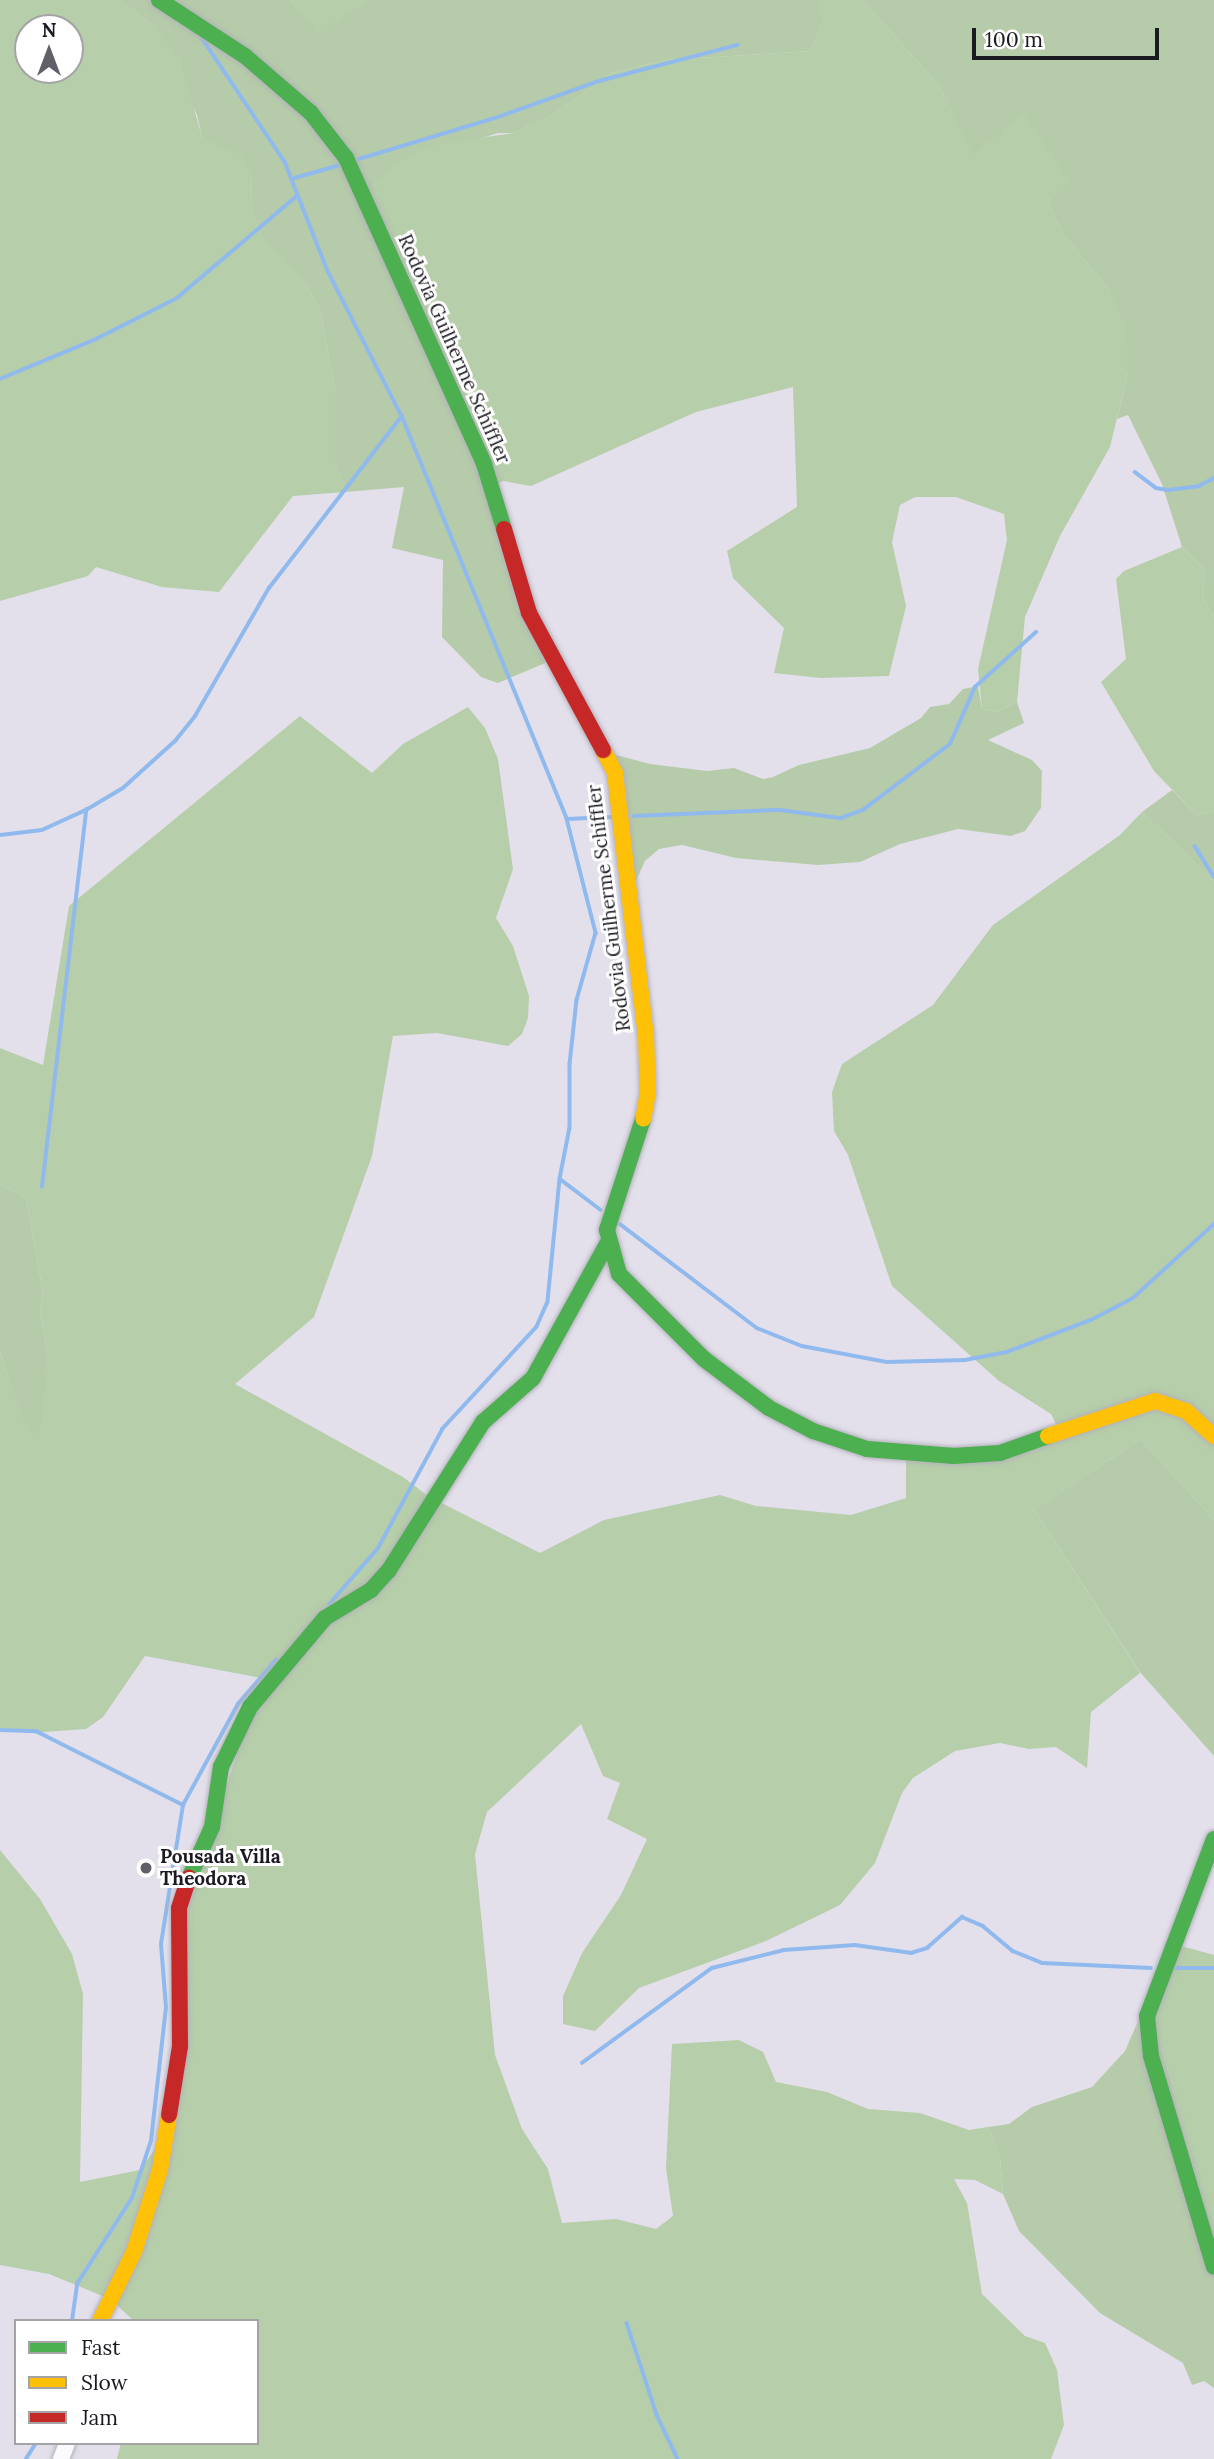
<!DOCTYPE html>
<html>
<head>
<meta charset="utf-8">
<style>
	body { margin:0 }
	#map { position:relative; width:1214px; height:2459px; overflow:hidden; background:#e3e0ec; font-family:Lora,serif }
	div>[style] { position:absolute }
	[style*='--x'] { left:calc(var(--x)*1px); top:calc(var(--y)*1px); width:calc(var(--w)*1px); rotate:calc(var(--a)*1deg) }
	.green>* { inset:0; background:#b5cba9 }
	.forest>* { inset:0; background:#b6cea9 }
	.stream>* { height:3.5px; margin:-1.75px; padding:0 1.75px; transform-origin:1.75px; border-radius:1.75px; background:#90baed }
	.roads { filter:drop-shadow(0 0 2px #b3b1ba) drop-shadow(0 0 2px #b3b1ba) }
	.street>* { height:16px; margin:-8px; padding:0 8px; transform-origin:8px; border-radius:8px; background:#fbfafc }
	.fast>* { height:16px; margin:-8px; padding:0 8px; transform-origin:8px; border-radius:8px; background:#4caf50 }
	.slow>* { height:16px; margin:-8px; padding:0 8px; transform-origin:8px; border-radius:8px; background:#ffc107 }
	.jam>* { height:16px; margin:-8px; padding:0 8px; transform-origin:8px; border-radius:8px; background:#c62828 }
	.dots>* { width:19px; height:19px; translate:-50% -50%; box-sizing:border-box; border:4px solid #fff; border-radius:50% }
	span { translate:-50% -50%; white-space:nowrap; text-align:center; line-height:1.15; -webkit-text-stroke:6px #fff; paint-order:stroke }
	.street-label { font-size:19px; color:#1b1921 }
	.poi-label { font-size:19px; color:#1b1921; font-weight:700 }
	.left { translate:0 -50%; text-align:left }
	.legend { position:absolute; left:14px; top:2319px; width:245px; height:126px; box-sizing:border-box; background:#fff; border:2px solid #a4a3a6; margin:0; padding:9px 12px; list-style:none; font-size:21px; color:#1b1921 }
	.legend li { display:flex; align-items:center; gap:14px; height:35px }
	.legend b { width:35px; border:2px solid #a4a3a6 }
	.north { position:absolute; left:14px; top:14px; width:70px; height:70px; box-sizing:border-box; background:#fff; border:2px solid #a4a3a6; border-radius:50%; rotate:0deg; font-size:19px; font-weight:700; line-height:28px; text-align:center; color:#1b1921 }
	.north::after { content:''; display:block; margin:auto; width:24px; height:32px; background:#615f68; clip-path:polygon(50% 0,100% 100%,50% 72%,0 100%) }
	.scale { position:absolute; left:972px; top:28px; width:187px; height:32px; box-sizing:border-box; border:4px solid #1b1921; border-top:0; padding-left:9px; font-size:21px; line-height:24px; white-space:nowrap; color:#1b1921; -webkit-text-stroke:5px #fff; paint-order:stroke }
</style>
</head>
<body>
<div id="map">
	<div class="green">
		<div style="clip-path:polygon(119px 0,290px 0,319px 34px,366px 0,816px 0,821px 6px,823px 21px,811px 51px,665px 60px,612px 73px,551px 116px,513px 133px,498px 133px,390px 167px,518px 560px,557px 658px,498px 683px,481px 677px,442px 637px,443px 560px,392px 548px,404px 487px,345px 492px,335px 463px,335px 390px,320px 310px,305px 283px,262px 237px,251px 207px,252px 177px,202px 137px,197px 115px,156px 27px)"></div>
		<div style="clip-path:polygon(862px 0,1214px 0,1214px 617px,1203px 598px,1205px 570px,1182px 547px,1162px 484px,1128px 415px,1117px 419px,1128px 373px,1110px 291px,1064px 235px,1048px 202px,1069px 182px,973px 155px,938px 84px)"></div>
		<div style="clip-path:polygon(978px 686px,982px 709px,997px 712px,1017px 702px,1024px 723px,988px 740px,1032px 760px,1042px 771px,1041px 808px,1025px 831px,1011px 836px,958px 829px,900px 844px,860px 862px,818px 865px,736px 858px,682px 845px,659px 849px,645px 861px,635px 883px,605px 752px,650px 764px,707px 771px,734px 768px,763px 779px,773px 777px,799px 765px,870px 748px,921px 718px,930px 707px,949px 704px,963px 689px)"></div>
		<div style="clip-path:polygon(1172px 790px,1197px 815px,1214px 811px,1214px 881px,1142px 812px)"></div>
		<div style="clip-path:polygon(0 1184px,26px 1198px,43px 1292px,40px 1312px,48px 1355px,46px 1394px,41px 1431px,34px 1436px,20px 1415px,0 1351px)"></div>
		<div style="clip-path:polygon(1141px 1439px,1214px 1520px,1214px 1756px,1139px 1671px,1034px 1509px)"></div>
		<div style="clip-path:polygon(1135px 2028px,1160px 2039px,1214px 2247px,1214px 2388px,1204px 2381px,1192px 2385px,1183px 2363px,1100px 2313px,1019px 2231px,1003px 2194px,1000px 2156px,988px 2127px,1009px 2124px,1032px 2107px,1092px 2087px,1125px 2051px)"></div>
	</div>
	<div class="forest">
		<div style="clip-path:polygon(evenodd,0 0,119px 0,156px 27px,180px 59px,202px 137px,242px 155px,252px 177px,251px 207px,262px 236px,305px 283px,320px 310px,335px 390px,335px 463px,345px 492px,293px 496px,219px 592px,162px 587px,96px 567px,88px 576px,0 601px,0 0,28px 28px,70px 28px,70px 70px,28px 70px,28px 28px)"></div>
		<div style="clip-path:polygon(290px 0,366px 0,319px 35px)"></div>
		<div style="clip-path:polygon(816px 0,862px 0,938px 84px,973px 154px,1024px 113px,1070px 182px,1048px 202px,1064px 235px,1110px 291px,1127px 330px,1128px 373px,1110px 447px,1060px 536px,1025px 617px,1017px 702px,997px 712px,982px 709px,978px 669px,1007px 540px,1004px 514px,956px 497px,915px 497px,900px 505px,892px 542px,906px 606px,889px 676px,821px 678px,774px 673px,784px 628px,733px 578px,727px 551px,797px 507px,793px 387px,696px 412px,531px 486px,503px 481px,495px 485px,367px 191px,390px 167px,425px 146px,513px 133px,551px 116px,612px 73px,665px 60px,811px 51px,823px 21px)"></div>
		<div style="clip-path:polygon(1182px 547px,1205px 570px,1203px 598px,1214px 617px,1214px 811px,1197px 815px,1154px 771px,1101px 682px,1126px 659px,1116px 579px,1124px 571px)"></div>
		<div style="clip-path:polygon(468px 707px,485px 728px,498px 759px,513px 869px,496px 918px,513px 946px,529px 996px,528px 1018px,522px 1034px,508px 1046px,437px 1033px,393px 1036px,372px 1156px,314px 1317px,235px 1384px,403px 1477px,428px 1496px,540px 1553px,604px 1520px,720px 1495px,756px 1506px,851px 1515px,906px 1498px,906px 1447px,997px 1447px,1058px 1428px,1051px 1414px,999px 1381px,892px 1286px,848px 1155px,834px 1131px,832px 1092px,842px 1064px,933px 1005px,993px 925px,1120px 835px,1142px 812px,1214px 881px,1214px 1520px,1141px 1439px,1034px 1509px,1140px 1673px,1091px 1712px,1087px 1768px,1056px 1747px,1029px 1749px,1000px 1743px,955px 1751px,913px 1778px,902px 1793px,875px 1863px,840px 1905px,766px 1941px,639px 1988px,595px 2031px,563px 2024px,563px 1996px,582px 1953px,621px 1895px,647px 1839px,607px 1819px,620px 1783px,603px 1776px,581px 1724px,487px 1812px,475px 1854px,495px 2055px,522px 2129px,548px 2169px,562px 2223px,616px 2219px,656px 2229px,673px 2216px,666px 2168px,672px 2044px,739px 2040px,763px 2052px,776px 2082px,827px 2092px,868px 2109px,920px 2113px,969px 2130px,988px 2127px,1000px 2156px,1003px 2194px,975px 2180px,954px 2179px,967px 2203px,982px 2294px,1025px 2336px,1045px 2343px,1057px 2370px,1064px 2425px,1051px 2459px,117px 2459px,121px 2443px,257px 2443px,257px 2321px,134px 2321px,110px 2299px,49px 2274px,0 2265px,0 1850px,40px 1899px,72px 1954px,83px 1994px,80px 2182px,140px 2170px,171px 2126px,182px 1926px,261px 1678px,145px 1656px,103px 1717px,86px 1729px,30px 1733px,0 1728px,0 1351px,20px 1414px,34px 1435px,41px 1431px,48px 1355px,40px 1312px,43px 1292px,26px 1198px,0 1184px,0 1048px,43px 1065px,69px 906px,300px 716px,372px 773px,403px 744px)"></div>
		<div style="clip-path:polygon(1174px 1944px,1214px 1955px,1214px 2247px,1160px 2039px,1135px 2028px)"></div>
	</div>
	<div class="stream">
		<div style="--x:202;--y:38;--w:149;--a:56.2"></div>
		<div style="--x:285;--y:162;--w:117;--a:68.5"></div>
		<div style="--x:328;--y:271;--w:163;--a:63"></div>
		<div style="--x:402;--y:416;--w:435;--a:67.7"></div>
		<div style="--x:567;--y:819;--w:118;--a:75.7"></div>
		<div style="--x:596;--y:933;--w:70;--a:105.8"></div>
		<div style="--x:577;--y:1000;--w:64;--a:96.2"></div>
		<div style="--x:570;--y:1064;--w:64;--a:90"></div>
		<div style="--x:570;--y:1128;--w:52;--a:101.1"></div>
		<div style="--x:560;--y:1179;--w:124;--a:95.6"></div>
		<div style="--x:548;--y:1302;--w:27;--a:114"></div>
		<div style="--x:537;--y:1327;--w:139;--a:132.7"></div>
		<div style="--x:443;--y:1429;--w:136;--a:118.4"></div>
		<div style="--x:378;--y:1549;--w:73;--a:131.1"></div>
		<div style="--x:359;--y:159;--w:148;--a:-16.8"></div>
		<div style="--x:501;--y:116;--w:104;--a:-19.7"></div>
		<div style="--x:599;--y:81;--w:143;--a:-14.6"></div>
		<div style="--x:291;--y:179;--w:48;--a:-15.8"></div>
		<div style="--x:0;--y:379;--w:104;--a:-22.6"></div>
		<div style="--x:96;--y:339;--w:91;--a:-26.8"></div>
		<div style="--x:177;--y:298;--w:157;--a:-40.4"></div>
		<div style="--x:1135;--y:472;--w:26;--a:37"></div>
		<div style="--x:1156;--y:488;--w:12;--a:9"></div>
		<div style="--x:1168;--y:490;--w:31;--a:-7"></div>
		<div style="--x:1199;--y:486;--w:17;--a:-28"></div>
		<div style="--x:634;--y:816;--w:146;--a:-2.4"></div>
		<div style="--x:780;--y:810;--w:62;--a:7.5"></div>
		<div style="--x:841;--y:818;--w:23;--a:-20"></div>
		<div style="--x:863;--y:810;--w:109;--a:-37.2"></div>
		<div style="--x:950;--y:744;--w:62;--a:-66.3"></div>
		<div style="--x:975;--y:687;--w:82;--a:-42"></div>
		<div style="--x:567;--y:819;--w:44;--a:-2.6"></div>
		<div style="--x:0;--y:835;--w:42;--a:-6.8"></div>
		<div style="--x:42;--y:830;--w:48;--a:-24.4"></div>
		<div style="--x:86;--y:810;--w:43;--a:-30.7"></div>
		<div style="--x:123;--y:788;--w:70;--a:-42.1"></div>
		<div style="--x:175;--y:741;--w:32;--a:-51"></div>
		<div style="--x:195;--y:716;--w:148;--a:-60"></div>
		<div style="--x:269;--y:588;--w:217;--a:-52.3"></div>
		<div style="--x:1195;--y:846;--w:36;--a:58"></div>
		<div style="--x:560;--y:1179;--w:51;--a:37.1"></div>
		<div style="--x:42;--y:1187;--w:380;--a:-83.3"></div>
		<div style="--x:620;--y:1224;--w:172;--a:37.2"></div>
		<div style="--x:757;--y:1328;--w:48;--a:21.8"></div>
		<div style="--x:802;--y:1346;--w:86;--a:10.7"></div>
		<div style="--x:887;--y:1362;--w:78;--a:-1.5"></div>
		<div style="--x:965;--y:1360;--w:43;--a:-10.8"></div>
		<div style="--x:1007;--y:1352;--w:90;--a:-20.9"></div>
		<div style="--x:1091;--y:1320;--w:47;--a:-27.6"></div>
		<div style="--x:1133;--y:1298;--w:110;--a:-42.4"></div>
		<div style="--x:0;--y:1730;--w:36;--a:2"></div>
		<div style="--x:36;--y:1731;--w:165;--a:26.7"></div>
		<div style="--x:1174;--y:1968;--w:40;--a:0"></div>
		<div style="--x:582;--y:2063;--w:161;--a:-36.2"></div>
		<div style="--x:712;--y:1968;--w:74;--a:-14"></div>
		<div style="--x:784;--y:1950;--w:71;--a:-4"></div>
		<div style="--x:855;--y:1945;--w:57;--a:8.1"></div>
		<div style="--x:911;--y:1953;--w:17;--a:-17"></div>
		<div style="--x:927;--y:1948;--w:47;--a:-41.5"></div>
		<div style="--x:962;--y:1917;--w:23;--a:23"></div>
		<div style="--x:983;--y:1926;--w:39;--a:40"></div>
		<div style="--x:1013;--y:1951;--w:31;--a:22"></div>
		<div style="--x:1042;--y:1963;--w:109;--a:2.6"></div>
		<div style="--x:72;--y:2321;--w:37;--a:-82"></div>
		<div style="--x:77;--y:2284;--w:102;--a:-57.4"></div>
		<div style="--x:132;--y:2198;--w:60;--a:-71.6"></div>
		<div style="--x:151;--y:2141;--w:134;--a:-83.6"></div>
		<div style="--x:166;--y:2008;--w:64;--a:-94.5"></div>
		<div style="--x:161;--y:1944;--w:141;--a:-81"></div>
		<div style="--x:183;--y:1805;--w:115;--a:-61.4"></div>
		<div style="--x:238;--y:1704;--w:58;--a:-49.2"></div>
		<div style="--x:627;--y:2323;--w:97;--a:71.9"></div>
		<div style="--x:657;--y:2415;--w:49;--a:64.5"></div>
		<div style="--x:26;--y:2459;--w:19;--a:-58"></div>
	</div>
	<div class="roads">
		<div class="street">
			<div style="--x:61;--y:2459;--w:17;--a:-69"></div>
		</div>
		<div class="fast">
			<div style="--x:159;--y:0;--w:103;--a:33.1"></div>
			<div style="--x:245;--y:56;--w:87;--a:40.8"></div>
			<div style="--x:311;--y:113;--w:57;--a:52.1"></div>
			<div style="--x:346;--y:158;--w:336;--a:65.7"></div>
			<div style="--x:484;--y:464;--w:68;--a:72.9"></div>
			<div style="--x:643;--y:1119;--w:117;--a:108"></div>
			<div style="--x:607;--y:1230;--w:46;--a:74.7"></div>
			<div style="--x:619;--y:1274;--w:120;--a:45"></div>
			<div style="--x:704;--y:1359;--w:81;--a:37"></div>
			<div style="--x:769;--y:1408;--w:50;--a:27.6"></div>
			<div style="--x:813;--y:1431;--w:57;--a:18.4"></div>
			<div style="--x:867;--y:1449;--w:87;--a:4.6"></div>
			<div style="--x:954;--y:1456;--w:46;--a:-3.7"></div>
			<div style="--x:1000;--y:1453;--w:51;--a:-19.5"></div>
			<div style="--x:1214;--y:1839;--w:189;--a:110.7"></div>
			<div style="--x:1147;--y:2016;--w:40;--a:84.3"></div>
			<div style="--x:1151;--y:2056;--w:220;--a:73.4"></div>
			<div style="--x:189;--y:1878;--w:56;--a:-65.7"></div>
			<div style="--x:212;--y:1827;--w:61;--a:-81.5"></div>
			<div style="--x:221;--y:1767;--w:67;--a:-64.2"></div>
			<div style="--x:250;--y:1707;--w:116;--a:-49.9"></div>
			<div style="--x:325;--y:1618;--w:54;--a:-31.3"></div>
			<div style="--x:371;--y:1590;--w:27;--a:-48"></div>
			<div style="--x:389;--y:1570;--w:175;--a:-57.6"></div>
			<div style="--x:483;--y:1422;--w:67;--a:-41.3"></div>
			<div style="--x:533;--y:1378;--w:155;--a:-61.1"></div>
		</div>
		<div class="slow">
			<div style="--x:603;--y:750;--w:26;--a:62"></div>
			<div style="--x:615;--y:773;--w:265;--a:83.3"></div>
			<div style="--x:646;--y:1036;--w:56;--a:88"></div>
			<div style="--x:648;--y:1092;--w:27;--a:100"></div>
			<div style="--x:1048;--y:1436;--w:113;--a:-18.1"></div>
			<div style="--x:1155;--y:1401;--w:33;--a:18"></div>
			<div style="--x:1186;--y:1411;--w:38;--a:42"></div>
			<div style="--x:100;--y:2321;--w:77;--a:-63.8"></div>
			<div style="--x:134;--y:2252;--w:86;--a:-72.4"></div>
			<div style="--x:160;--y:2170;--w:56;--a:-80.7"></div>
		</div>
		<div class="jam">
			<div style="--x:504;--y:529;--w:88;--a:73.4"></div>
			<div style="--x:529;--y:613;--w:156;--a:61.6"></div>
			<div style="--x:169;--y:2115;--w:70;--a:-80.9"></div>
			<div style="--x:180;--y:2046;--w:138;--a:-90.4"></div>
			<div style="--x:179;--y:1908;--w:32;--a:-72"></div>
		</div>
	</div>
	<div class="dots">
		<div style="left:146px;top:1868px;background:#615f68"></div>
	</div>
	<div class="street-label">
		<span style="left:454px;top:349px;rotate:66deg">Rodovia Guilherme Schiffler</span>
		<span style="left:609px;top:908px;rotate:-97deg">Rodovia Guilherme Schiffler</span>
	</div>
	<div class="poi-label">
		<span class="left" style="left:160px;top:1868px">Pousada Villa<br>Theodora</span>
	</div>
	<ul class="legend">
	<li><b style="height:9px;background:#4caf50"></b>Fast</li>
	<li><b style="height:9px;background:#ffc107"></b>Slow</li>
	<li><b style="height:9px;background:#c62828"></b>Jam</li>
	</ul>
	<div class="north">N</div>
	<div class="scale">100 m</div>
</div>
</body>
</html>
